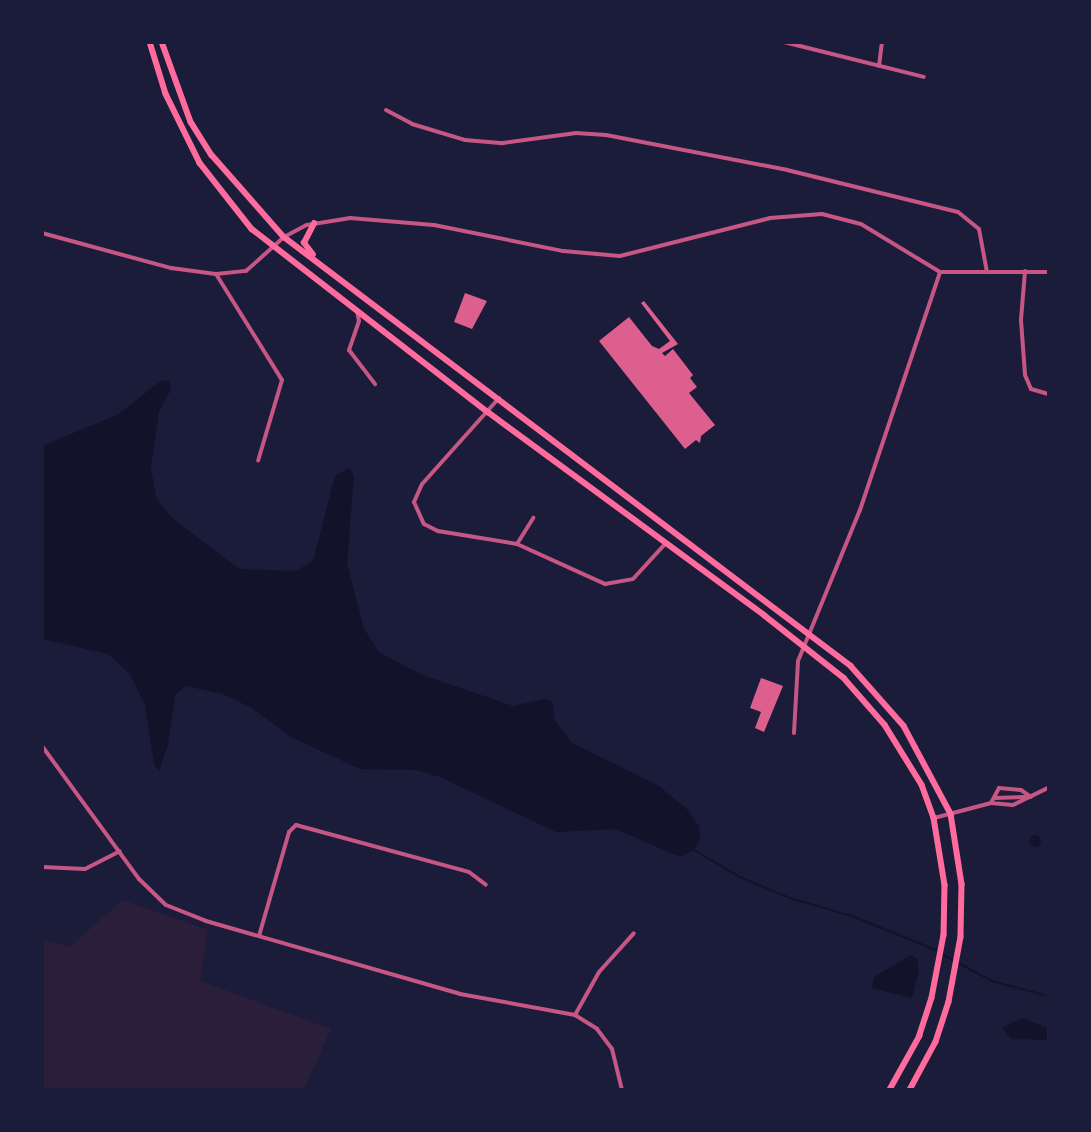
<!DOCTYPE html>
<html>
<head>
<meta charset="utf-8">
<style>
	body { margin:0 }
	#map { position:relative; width:1091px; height:1132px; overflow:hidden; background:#1b1b3a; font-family:"Work Sans",sans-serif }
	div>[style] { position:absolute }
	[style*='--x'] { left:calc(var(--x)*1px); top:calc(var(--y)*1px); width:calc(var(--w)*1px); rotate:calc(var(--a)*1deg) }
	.green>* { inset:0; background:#2a1e3b }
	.water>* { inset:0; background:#12122b }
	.round { border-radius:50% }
	.stream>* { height:2px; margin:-1px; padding:0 1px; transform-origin:1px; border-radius:1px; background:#12122b }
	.building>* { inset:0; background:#dd5f8e }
	.minor>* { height:4px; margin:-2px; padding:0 2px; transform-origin:2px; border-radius:2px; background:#c65784 }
	.primary>* { height:5.5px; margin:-2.75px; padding:0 2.75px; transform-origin:2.75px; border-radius:2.75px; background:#ff6b9d }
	span { translate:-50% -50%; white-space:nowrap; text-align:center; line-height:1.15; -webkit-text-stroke:5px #1b1b3a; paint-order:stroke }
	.frame { position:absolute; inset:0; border:44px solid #1b1b3a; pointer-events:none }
</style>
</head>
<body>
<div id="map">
	<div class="green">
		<div style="clip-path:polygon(123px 900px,208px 930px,200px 981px,331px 1029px,304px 1089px,43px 1089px,43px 939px,69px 947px)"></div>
	</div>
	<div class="water">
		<div style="clip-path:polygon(169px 380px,171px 389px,159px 412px,151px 468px,156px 497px,171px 517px,239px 569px,296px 571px,313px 561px,335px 476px,349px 468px,354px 476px,347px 563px,364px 629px,379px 652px,420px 674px,513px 706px,545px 699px,552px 702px,555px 721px,572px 743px,659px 786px,686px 808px,699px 826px,700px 839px,694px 850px,680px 857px,616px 829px,556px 832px,440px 777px,415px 770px,360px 769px,293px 738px,250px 707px,223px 694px,186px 686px,175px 695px,168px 745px,159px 771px,154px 764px,145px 705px,130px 674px,108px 654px,43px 639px,42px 446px,117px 415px,161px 381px)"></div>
		<div class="round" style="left:1029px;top:835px;width:12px;height:12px"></div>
		<div style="clip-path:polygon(911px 955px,917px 959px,919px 970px,912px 998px,872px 988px,874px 977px)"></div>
		<div style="clip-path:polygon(1022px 1018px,1047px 1028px,1048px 1040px,1012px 1039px,1002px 1028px)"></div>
	</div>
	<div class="stream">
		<div style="--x:694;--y:850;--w:53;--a:30.4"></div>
		<div style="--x:740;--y:877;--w:54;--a:22.8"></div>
		<div style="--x:790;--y:898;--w:65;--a:16.2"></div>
		<div style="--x:852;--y:916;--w:93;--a:22.1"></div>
		<div style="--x:942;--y:954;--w:57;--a:28.4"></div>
		<div style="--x:992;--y:981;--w:58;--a:15"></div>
	</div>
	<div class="building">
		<div style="clip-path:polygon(465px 293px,487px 301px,472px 329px,454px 322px)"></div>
		<div style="clip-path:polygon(644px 301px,678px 344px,662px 353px,665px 356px,673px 349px,693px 375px,690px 378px,697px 387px,689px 393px,715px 425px,701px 436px,700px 443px,696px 440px,685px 449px,599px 341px,629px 317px,652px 346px,659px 349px,670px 341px,641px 303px)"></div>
		<div style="clip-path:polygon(761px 678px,783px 686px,764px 732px,755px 728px,761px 712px,750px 708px)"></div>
	</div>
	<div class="minor">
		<div style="--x:784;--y:42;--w:144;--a:14"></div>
		<div style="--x:879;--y:66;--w:24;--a:-83"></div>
		<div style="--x:386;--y:110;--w:30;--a:28"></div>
		<div style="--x:412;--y:124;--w:55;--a:16.8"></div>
		<div style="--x:465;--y:140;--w:38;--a:5"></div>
		<div style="--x:503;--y:143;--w:74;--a:-7.8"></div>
		<div style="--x:576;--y:133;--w:30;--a:4"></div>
		<div style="--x:606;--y:135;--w:184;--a:10.9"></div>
		<div style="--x:787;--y:170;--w:176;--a:13.8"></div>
		<div style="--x:958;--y:212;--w:27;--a:39"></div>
		<div style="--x:979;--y:229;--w:44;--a:79.5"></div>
		<div style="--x:42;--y:233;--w:134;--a:15.2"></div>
		<div style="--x:171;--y:268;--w:45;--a:7.6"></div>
		<div style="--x:216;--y:274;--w:30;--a:-6"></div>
		<div style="--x:246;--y:271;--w:51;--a:-41.8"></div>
		<div style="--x:284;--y:237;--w:26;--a:-28"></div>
		<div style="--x:307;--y:225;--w:44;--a:-9.2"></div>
		<div style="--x:350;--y:218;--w:84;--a:4.8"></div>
		<div style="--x:434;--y:225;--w:132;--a:11.4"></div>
		<div style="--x:563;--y:251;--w:57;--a:5"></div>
		<div style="--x:620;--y:256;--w:155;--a:-14.2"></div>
		<div style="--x:770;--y:218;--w:52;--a:-4.4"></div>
		<div style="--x:822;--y:214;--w:40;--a:14.4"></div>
		<div style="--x:861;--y:224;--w:92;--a:31.3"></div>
		<div style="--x:940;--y:272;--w:108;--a:0"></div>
		<div style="--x:1025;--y:271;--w:49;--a:94.7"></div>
		<div style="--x:1021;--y:320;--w:55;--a:85.8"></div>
		<div style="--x:1025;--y:375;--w:15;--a:67"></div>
		<div style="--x:1031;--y:389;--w:18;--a:16"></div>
		<div style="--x:216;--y:274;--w:125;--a:58.1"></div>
		<div style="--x:282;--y:380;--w:84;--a:106.5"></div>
		<div style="--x:357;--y:311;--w:10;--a:79"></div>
		<div style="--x:359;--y:321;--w:31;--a:109"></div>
		<div style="--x:349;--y:350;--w:43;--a:52.6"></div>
		<div style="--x:499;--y:398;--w:115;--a:131.8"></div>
		<div style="--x:422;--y:484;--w:20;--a:114"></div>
		<div style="--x:414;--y:502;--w:24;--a:66"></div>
		<div style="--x:424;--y:524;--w:16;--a:27"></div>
		<div style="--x:438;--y:531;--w:80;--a:9.3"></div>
		<div style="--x:517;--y:544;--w:97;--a:24.4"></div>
		<div style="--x:605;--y:584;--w:28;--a:-10"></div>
		<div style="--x:633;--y:579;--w:47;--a:-47.6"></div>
		<div style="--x:517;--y:544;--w:31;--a:-58"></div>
		<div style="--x:794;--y:733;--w:72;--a:-86.8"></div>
		<div style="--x:798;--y:661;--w:163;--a:-67.7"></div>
		<div style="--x:860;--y:510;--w:251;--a:-71.4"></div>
		<div style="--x:42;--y:746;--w:165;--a:53.9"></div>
		<div style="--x:139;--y:879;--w:37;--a:44"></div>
		<div style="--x:166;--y:905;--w:43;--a:21.8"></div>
		<div style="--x:206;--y:921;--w:264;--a:16"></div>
		<div style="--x:460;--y:994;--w:117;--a:10.3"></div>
		<div style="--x:575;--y:1015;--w:26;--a:32"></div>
		<div style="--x:597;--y:1029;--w:25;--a:53"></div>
		<div style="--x:612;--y:1049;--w:42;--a:76.3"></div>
		<div style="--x:994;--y:798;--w:35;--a:-2"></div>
		<div style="--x:991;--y:803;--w:17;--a:-62"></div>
		<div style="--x:999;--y:788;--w:22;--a:5"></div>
		<div style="--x:1021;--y:790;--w:12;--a:35"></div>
		<div style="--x:934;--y:818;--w:59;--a:-14.7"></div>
		<div style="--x:991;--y:803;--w:22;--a:5"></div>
		<div style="--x:1013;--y:805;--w:39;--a:-26"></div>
		<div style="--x:42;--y:867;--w:43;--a:2.7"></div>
		<div style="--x:85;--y:869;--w:39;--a:-27"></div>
		<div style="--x:259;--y:936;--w:108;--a:-73.9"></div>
		<div style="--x:289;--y:832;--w:10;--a:-45"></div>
		<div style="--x:296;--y:825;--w:179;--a:15.2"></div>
		<div style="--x:469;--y:872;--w:21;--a:37"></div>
		<div style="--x:575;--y:1015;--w:49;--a:-60.8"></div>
		<div style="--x:599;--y:972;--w:52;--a:-48.1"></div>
	</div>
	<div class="primary">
		<div style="--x:150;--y:42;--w:54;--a:72.9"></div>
		<div style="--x:166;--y:94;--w:77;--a:63.8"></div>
		<div style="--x:200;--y:163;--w:84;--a:51.8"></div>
		<div style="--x:252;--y:229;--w:299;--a:37.8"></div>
		<div style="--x:488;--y:412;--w:343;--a:36.3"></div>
		<div style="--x:764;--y:615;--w:102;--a:38.2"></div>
		<div style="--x:844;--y:678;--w:62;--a:48.9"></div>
		<div style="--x:885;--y:725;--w:70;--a:58.3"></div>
		<div style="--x:922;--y:785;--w:35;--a:70"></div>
		<div style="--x:934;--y:818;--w:68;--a:80.7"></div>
		<div style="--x:945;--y:885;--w:50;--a:91.1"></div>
		<div style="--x:944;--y:935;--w:64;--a:100.8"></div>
		<div style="--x:932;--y:998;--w:40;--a:108"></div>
		<div style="--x:920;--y:1036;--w:62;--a:119.1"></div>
		<div style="--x:162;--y:42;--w:85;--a:70.1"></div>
		<div style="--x:191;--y:122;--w:39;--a:58"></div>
		<div style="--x:212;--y:155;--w:109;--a:48.7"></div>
		<div style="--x:284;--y:237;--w:711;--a:37.11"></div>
		<div style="--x:851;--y:666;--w:80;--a:48.5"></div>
		<div style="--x:904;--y:726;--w:100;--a:61.9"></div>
		<div style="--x:951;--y:814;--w:71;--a:81.1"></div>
		<div style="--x:962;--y:884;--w:53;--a:91.1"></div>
		<div style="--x:961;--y:937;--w:66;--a:100.5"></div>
		<div style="--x:949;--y:1002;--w:42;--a:108"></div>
		<div style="--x:936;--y:1042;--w:55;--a:118.4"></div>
		<div style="--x:313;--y:255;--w:15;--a:-127"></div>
		<div style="--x:304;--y:243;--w:22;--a:-63"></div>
	</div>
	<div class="frame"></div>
</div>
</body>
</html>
